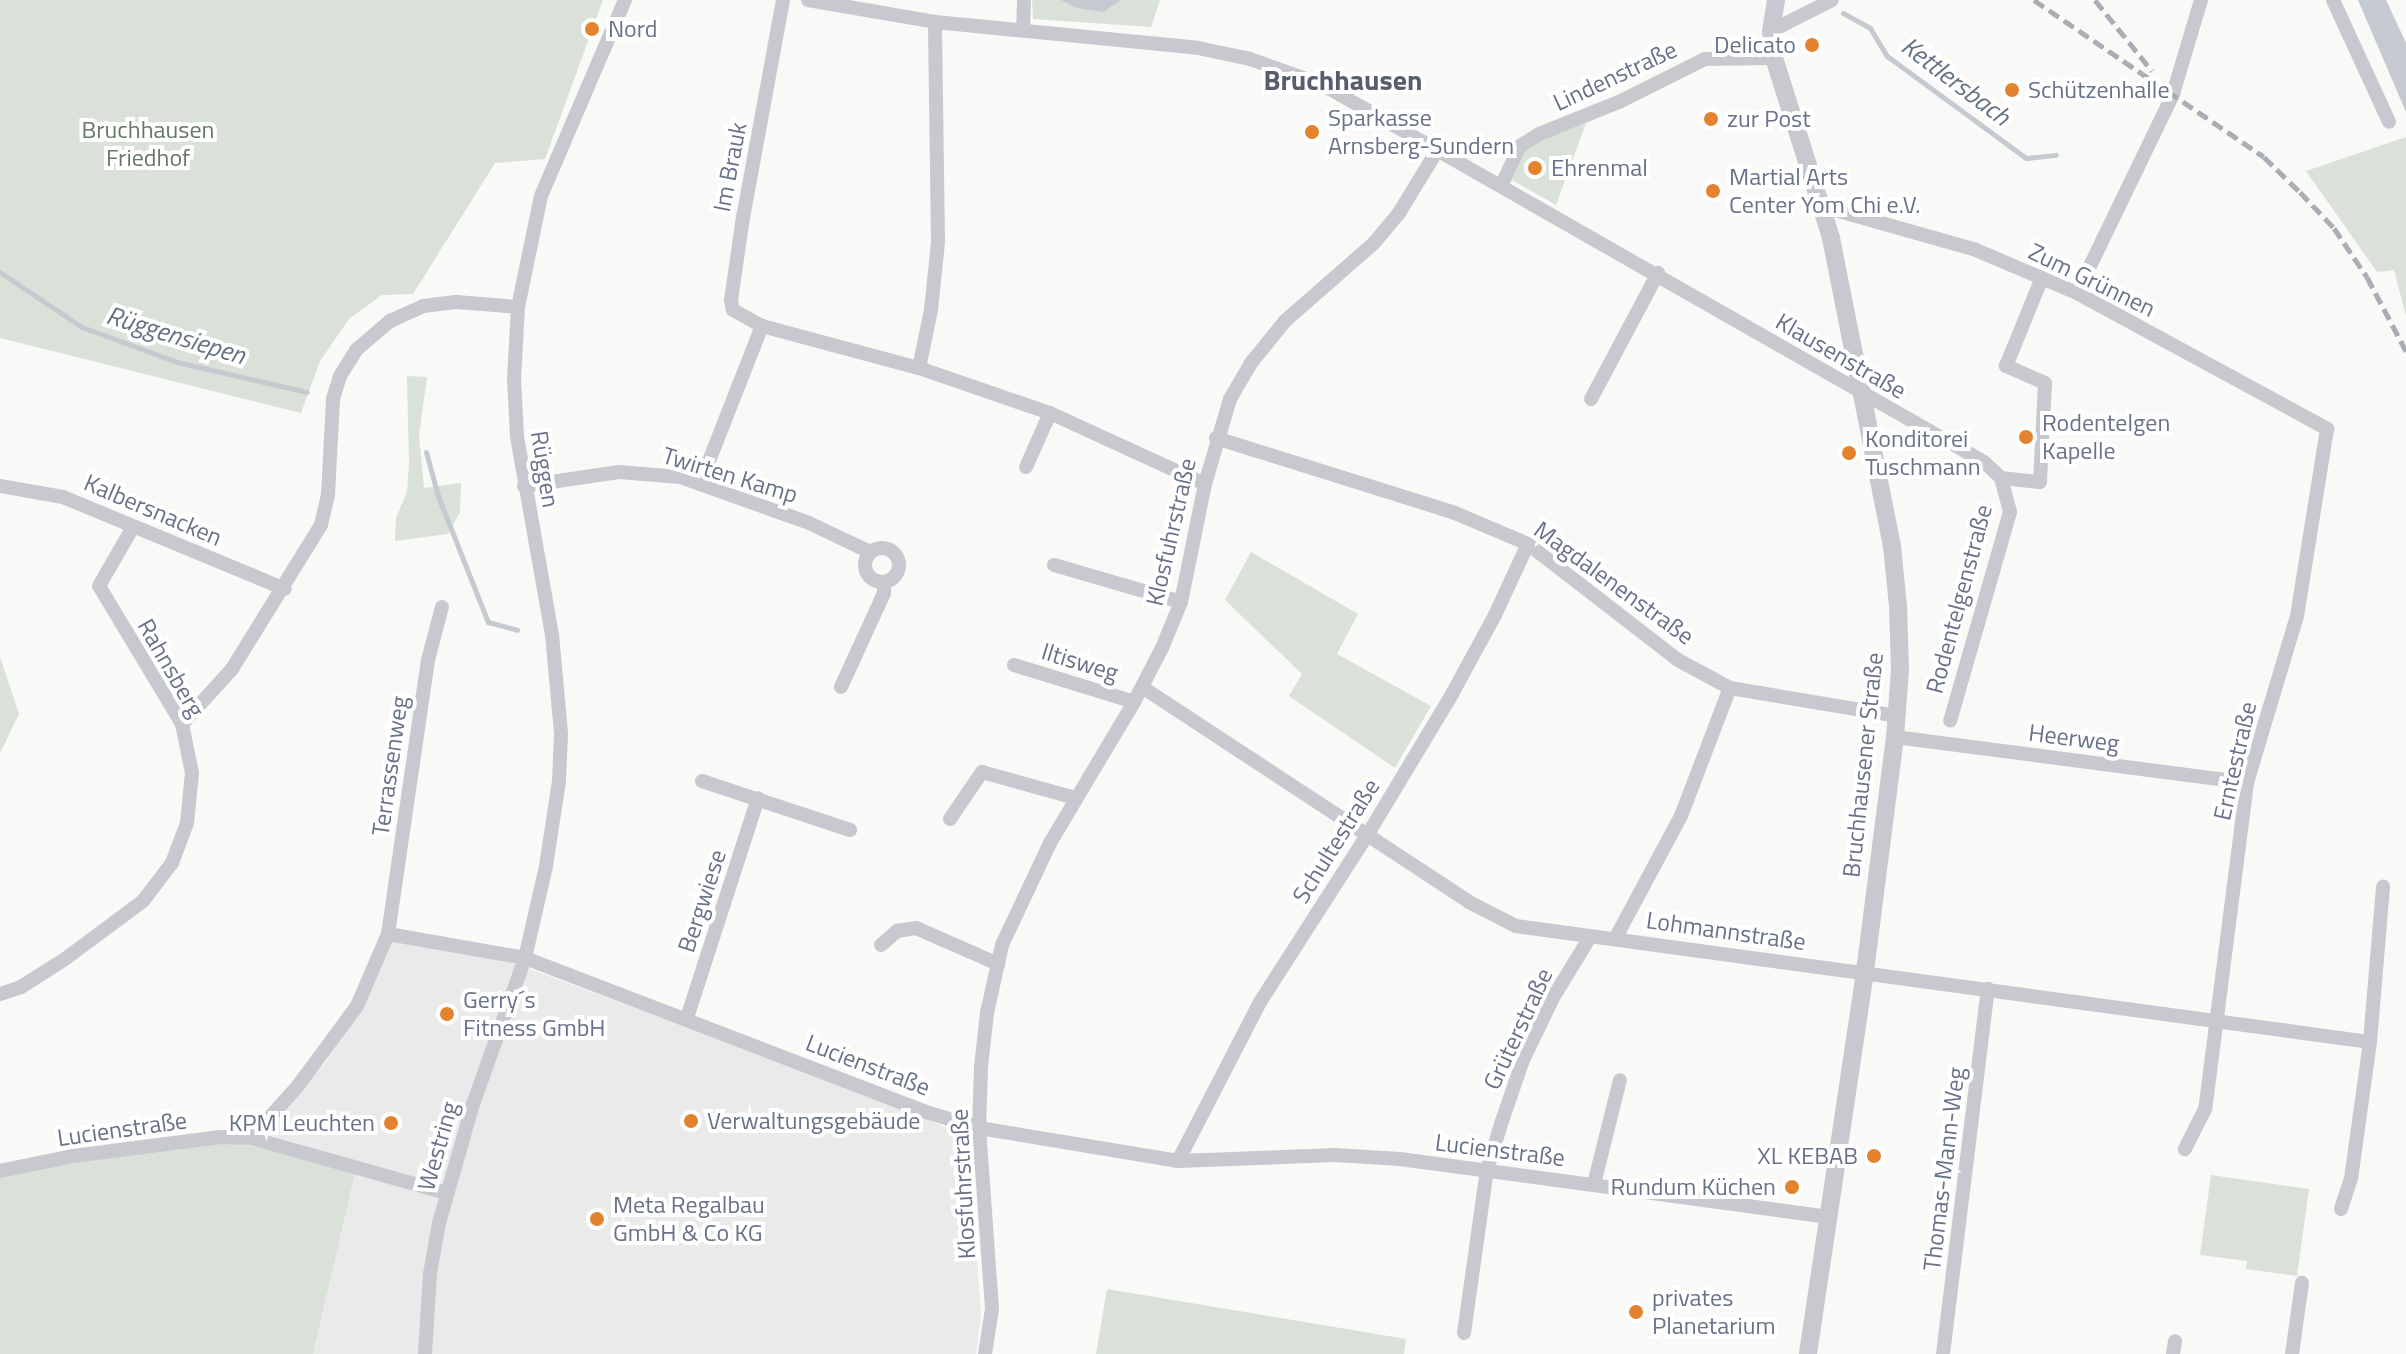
<!DOCTYPE html>
<html>
<head>
<meta charset="utf-8">
<style>
	body { margin:0 }
	#map { position:relative; width:2406px; height:1354px; overflow:hidden; background:#f9f9f7; font-family:"Titillium Web",sans-serif }
	div>[style] { position:absolute }
	[style*='--x'] { left:calc(var(--x)*1px); top:calc(var(--y)*1px); width:calc(var(--w)*1px); rotate:calc(var(--a)*1deg) }
	.built>* { inset:0; background:#eaeaea }
	.green>* { inset:0; background:#d9e1d8 }
	.water>* { inset:0; background:#c4cad0 }
	.stream>* { height:5px; margin:-2.5px; padding:0 2.5px; transform-origin:2.5px; border-radius:2.5px; background:#c4cad0 }
	.minor>* { height:14px; margin:-7px; padding:0 7px; transform-origin:7px; border-radius:7px; background:#c7c9ce }
	.minor>.ring { margin:-7px; padding:0; box-sizing:content-box; background:none; border:14px solid #c7c9ce; border-radius:50% }
	.tertiary>* { height:18px; margin:-9px; padding:0 9px; transform-origin:9px; border-radius:9px; background:#c7c9ce }
	.rail>* { height:5px; margin-top:-2.5px; transform-origin:0; background:repeating-linear-gradient(90deg,#a9adb4 0 12px,transparent 0 18px) }
	.dots>* { width:22px; height:22px; translate:-50% -50%; box-sizing:border-box; border:4px solid #fff; border-radius:50% }
	span { translate:-50% -50%; white-space:nowrap; text-align:center; line-height:1.15; -webkit-text-stroke:8px #fff; paint-order:stroke }
	.poi-label { font-size:24px; color:#687288 }
	.left { translate:0 -50%; text-align:left }
	.right { translate:-100% -50%; text-align:right }
	.street-label { font-size:24px; color:#687288 }
	.park-label { font-size:24px; color:#637a64 }
	.water-label { font-size:26px; color:#647383; font-style:italic }
	.quarter-label { font-size:28px; color:#565e6d; font-weight:700 }
</style>
</head>
<body>
<div id="map">
	<div class="built">
		<div style="clip-path:polygon(391px 941px,508px 961px,875px 1097px,963px 1135px,970px 1159px,981px 1315px,976px 1354px,313px 1354px,357px 1161px,263px 1133px,326px 1062px,361px 1007px)"></div>
	</div>
	<div class="green">
		<div style="clip-path:polygon(0 0,603px 0,545px 159px,495px 163px,413px 294px,382px 295px,349px 319px,320px 361px,301px 413px,0 338px)"></div>
		<div style="clip-path:polygon(1032px 0,1160px 0,1151px 27px,1033px 19px)"></div>
		<div style="clip-path:polygon(1586px 123px,1556px 205px,1512px 180px,1528px 145px,1536px 138px)"></div>
		<div style="clip-path:polygon(2406px 137px,2406px 316px,2394px 270px,2377px 272px,2306px 171px)"></div>
		<div style="clip-path:polygon(407px 376px,427px 377px,419px 436px,424px 488px,461px 483px,460px 512px,448px 534px,395px 541px,396px 518px,407px 492px,409px 464px)"></div>
		<div style="clip-path:polygon(1251px 552px,1358px 614px,1337px 654px,1431px 706px,1395px 768px,1289px 696px,1302px 674px,1225px 600px)"></div>
		<div style="clip-path:polygon(0 657px,19px 714px,0 753px)"></div>
		<div style="clip-path:polygon(223px 1141px,268px 1149px,355px 1173px,313px 1354px,0 1354px,0 1177px,114px 1155px)"></div>
		<div style="clip-path:polygon(2211px 1175px,2309px 1189px,2297px 1276px,2246px 1269px,2247px 1261px,2200px 1255px)"></div>
		<div style="clip-path:polygon(1107px 1289px,1406px 1339px,1404px 1354px,1096px 1354px)"></div>
	</div>
	<div class="water">
		<div style="clip-path:polygon(1061px 0,1121px 0,1103px 12px,1077px 8px)"></div>
		<div style="clip-path:polygon(2358px 0,2386px 0,2406px 43px,2406px 112px)"></div>
	</div>
	<div class="stream">
		<div style="--x:1843;--y:13;--w:31;--a:29"></div>
		<div style="--x:1870;--y:28;--w:33;--a:59"></div>
		<div style="--x:1887;--y:56;--w:172;--a:36.3"></div>
		<div style="--x:2026;--y:158;--w:30;--a:-6"></div>
		<div style="--x:0;--y:272;--w:99;--a:33.9"></div>
		<div style="--x:82;--y:327;--w:101;--a:20.2"></div>
		<div style="--x:177;--y:362;--w:133;--a:13"></div>
		<div style="--x:426;--y:452;--w:46;--a:74.7"></div>
		<div style="--x:438;--y:496;--w:136;--a:68.4"></div>
		<div style="--x:488;--y:622;--w:30;--a:15"></div>
	</div>
	<div class="minor">
		<div style="--x:783;--y:0;--w:221;--a:100.4"></div>
		<div style="--x:743;--y:217;--w:84;--a:98.2"></div>
		<div style="--x:731;--y:300;--w:10;--a:79"></div>
		<div style="--x:733;--y:310;--w:33;--a:29"></div>
		<div style="--x:762;--y:326;--w:163;--a:15"></div>
		<div style="--x:919;--y:368;--w:139;--a:19"></div>
		<div style="--x:1050;--y:413;--w:170;--a:24.6"></div>
		<div style="--x:808;--y:0;--w:129;--a:9.8"></div>
		<div style="--x:935;--y:22;--w:264;--a:5.6"></div>
		<div style="--x:1198;--y:48;--w:53;--a:11.9"></div>
		<div style="--x:1250;--y:59;--w:77;--a:19.6"></div>
		<div style="--x:1323;--y:85;--w:761;--a:29.7"></div>
		<div style="--x:1984;--y:462;--w:23;--a:43"></div>
		<div style="--x:2001;--y:478;--w:35;--a:75"></div>
		<div style="--x:2010;--y:512;--w:217;--a:106"></div>
		<div style="--x:2333;--y:0;--w:134;--a:65.3"></div>
		<div style="--x:1023;--y:30;--w:30;--a:-88"></div>
		<div style="--x:1771;--y:31;--w:68;--a:-26.9"></div>
		<div style="--x:1502;--y:184;--w:42;--a:-64.7"></div>
		<div style="--x:1520;--y:146;--w:22;--a:-32"></div>
		<div style="--x:1539;--y:134;--w:88;--a:-21.9"></div>
		<div style="--x:1621;--y:101;--w:94;--a:-26.6"></div>
		<div style="--x:1705;--y:59;--w:69;--a:-0.8"></div>
		<div style="--x:1821;--y:206;--w:161;--a:15.8"></div>
		<div style="--x:1976;--y:250;--w:110;--a:23.1"></div>
		<div style="--x:2077;--y:293;--w:285;--a:28.5"></div>
		<div style="--x:2327;--y:429;--w:189;--a:99.1"></div>
		<div style="--x:2297;--y:616;--w:174;--a:106.7"></div>
		<div style="--x:2247;--y:783;--w:329;--a:97.3"></div>
		<div style="--x:2205;--y:1109;--w:45;--a:116.6"></div>
		<div style="--x:2077;--y:293;--w:221;--a:-64.2"></div>
		<div style="--x:2173;--y:94;--w:98;--a:-73.4"></div>
		<div style="--x:919;--y:368;--w:59;--a:-78.3"></div>
		<div style="--x:931;--y:310;--w:68;--a:-84.1"></div>
		<div style="--x:938;--y:242;--w:220;--a:-90.8"></div>
		<div style="--x:1591;--y:399;--w:143;--a:-62"></div>
		<div style="--x:1216;--y:438;--w:250;--a:17.4"></div>
		<div style="--x:1455;--y:513;--w:79;--a:23"></div>
		<div style="--x:1528;--y:544;--w:190;--a:37.7"></div>
		<div style="--x:1678;--y:660;--w:59;--a:28.3"></div>
		<div style="--x:1730;--y:688;--w:169;--a:9.5"></div>
		<div style="--x:1026;--y:467;--w:59;--a:-66"></div>
		<div style="--x:2001;--y:478;--w:39;--a:6"></div>
		<div style="--x:2040;--y:482;--w:99;--a:-87.1"></div>
		<div style="--x:2045;--y:383;--w:43;--a:-156.4"></div>
		<div style="--x:2006;--y:366;--w:95;--a:-67.8"></div>
		<div style="--x:700;--y:484;--w:170;--a:-68.6"></div>
		<div style="--x:0;--y:486;--w:64;--a:9.9"></div>
		<div style="--x:63;--y:497;--w:240;--a:22.5"></div>
		<div style="--x:524;--y:486;--w:96;--a:-8.4"></div>
		<div style="--x:619;--y:472;--w:61;--a:4.7"></div>
		<div style="--x:680;--y:477;--w:137;--a:19.6"></div>
		<div style="--x:809;--y:523;--w:68;--a:25.4"></div>
		<div class="ring" style="left:865px;top:548px;width:20px;height:20px"></div>
		<div style="--x:1054;--y:565;--w:132;--a:16.2"></div>
		<div style="--x:442;--y:607;--w:55;--a:104.8"></div>
		<div style="--x:428;--y:660;--w:277;--a:98.3"></div>
		<div style="--x:388;--y:934;--w:78;--a:113.3"></div>
		<div style="--x:357;--y:1006;--w:101;--a:126.5"></div>
		<div style="--x:297;--y:1087;--w:69;--a:132"></div>
		<div style="--x:251;--y:1138;--w:204;--a:15.7"></div>
		<div style="--x:1014;--y:665;--w:126;--a:17.1"></div>
		<div style="--x:841;--y:687;--w:103;--a:-65.4"></div>
		<div style="--x:884;--y:593;--w:11;--a:-90"></div>
		<div style="--x:1142;--y:687;--w:391;--a:33.3"></div>
		<div style="--x:1469;--y:902;--w:53;--a:27.1"></div>
		<div style="--x:1516;--y:926;--w:862;--a:7.74"></div>
		<div style="--x:182;--y:724;--w:74;--a:-47.7"></div>
		<div style="--x:232;--y:669;--w:169;--a:-58.3"></div>
		<div style="--x:321;--y:525;--w:31;--a:-77"></div>
		<div style="--x:328;--y:495;--w:96;--a:-87"></div>
		<div style="--x:333;--y:399;--w:24;--a:-73"></div>
		<div style="--x:340;--y:376;--w:31;--a:-58"></div>
		<div style="--x:356;--y:350;--w:45;--a:-40.5"></div>
		<div style="--x:390;--y:321;--w:36;--a:-24"></div>
		<div style="--x:423;--y:306;--w:33;--a:-7"></div>
		<div style="--x:456;--y:302;--w:62;--a:4.6"></div>
		<div style="--x:1895;--y:737;--w:355;--a:7.4"></div>
		<div style="--x:702;--y:781;--w:156;--a:18.3"></div>
		<div style="--x:950;--y:819;--w:57;--a:-55.8"></div>
		<div style="--x:982;--y:772;--w:98;--a:15.5"></div>
		<div style="--x:388;--y:934;--w:139;--a:9.9"></div>
		<div style="--x:525;--y:958;--w:430;--a:21"></div>
		<div style="--x:926;--y:1112;--w:55;--a:16.8"></div>
		<div style="--x:979;--y:1128;--w:202;--a:9.4"></div>
		<div style="--x:1178;--y:1161;--w:157;--a:-2.2"></div>
		<div style="--x:1335;--y:1155;--w:65;--a:3.5"></div>
		<div style="--x:1400;--y:1159;--w:433;--a:7.7"></div>
		<div style="--x:1615;--y:939;--w:140;--a:-61.8"></div>
		<div style="--x:1681;--y:816;--w:137;--a:-69.1"></div>
		<div style="--x:881;--y:945;--w:21;--a:-41"></div>
		<div style="--x:897;--y:931;--w:19;--a:-9"></div>
		<div style="--x:916;--y:928;--w:90;--a:23.7"></div>
		<div style="--x:0;--y:994;--w:22;--a:-18"></div>
		<div style="--x:21;--y:987;--w:52;--a:-32.5"></div>
		<div style="--x:65;--y:959;--w:97;--a:-36.6"></div>
		<div style="--x:143;--y:901;--w:48;--a:-52.7"></div>
		<div style="--x:172;--y:863;--w:43;--a:-69.4"></div>
		<div style="--x:187;--y:823;--w:50;--a:-84.3"></div>
		<div style="--x:192;--y:773;--w:50;--a:-101.5"></div>
		<div style="--x:182;--y:724;--w:161;--a:-121"></div>
		<div style="--x:99;--y:586;--w:68;--a:-60"></div>
		<div style="--x:687;--y:1018;--w:231;--a:-72.1"></div>
		<div style="--x:1178;--y:1161;--w:179;--a:-62.7"></div>
		<div style="--x:1260;--y:1002;--w:200;--a:-57.3"></div>
		<div style="--x:1368;--y:834;--w:163;--a:-59"></div>
		<div style="--x:1452;--y:694;--w:90;--a:-61.4"></div>
		<div style="--x:1495;--y:615;--w:78;--a:-65.1"></div>
		<div style="--x:0;--y:1171;--w:75;--a:-11.6"></div>
		<div style="--x:73;--y:1156;--w:149;--a:-7.3"></div>
		<div style="--x:221;--y:1137;--w:30;--a:2"></div>
		<div style="--x:1594;--y:1184;--w:107;--a:-76"></div>
		<div style="--x:2341;--y:1209;--w:32;--a:-72"></div>
		<div style="--x:2351;--y:1179;--w:138;--a:-82.1"></div>
		<div style="--x:2370;--y:1042;--w:156;--a:-85.2"></div>
		<div style="--x:1464;--y:1333;--w:165;--a:-82"></div>
		<div style="--x:1487;--y:1170;--w:51;--a:-73"></div>
		<div style="--x:1502;--y:1121;--w:65;--a:-71"></div>
		<div style="--x:1523;--y:1060;--w:71;--a:-64.2"></div>
		<div style="--x:1554;--y:996;--w:69;--a:-58.6"></div>
		<div style="--x:425;--y:1354;--w:80;--a:-86.4"></div>
		<div style="--x:430;--y:1274;--w:52;--a:-80"></div>
		<div style="--x:439;--y:1223;--w:121;--a:-74.1"></div>
		<div style="--x:472;--y:1107;--w:158;--a:-70.4"></div>
		<div style="--x:525;--y:958;--w:94;--a:-77.1"></div>
		<div style="--x:546;--y:866;--w:86;--a:-81.3"></div>
		<div style="--x:559;--y:781;--w:48;--a:-87.6"></div>
		<div style="--x:561;--y:733;--w:98;--a:-95.2"></div>
		<div style="--x:552;--y:635;--w:202;--a:-100"></div>
		<div style="--x:517;--y:436;--w:57;--a:-93"></div>
		<div style="--x:514;--y:379;--w:72;--a:-86.8"></div>
		<div style="--x:518;--y:307;--w:113;--a:-78.3"></div>
		<div style="--x:541;--y:196;--w:213;--a:-66.8"></div>
		<div style="--x:985;--y:1354;--w:46;--a:-81.2"></div>
		<div style="--x:992;--y:1309;--w:181;--a:-94.1"></div>
		<div style="--x:979;--y:1128;--w:61;--a:-88.1"></div>
		<div style="--x:981;--y:1067;--w:54;--a:-83.7"></div>
		<div style="--x:987;--y:1013;--w:70;--a:-77.6"></div>
		<div style="--x:1002;--y:945;--w:113;--a:-64.8"></div>
		<div style="--x:1050;--y:843;--w:164;--a:-59.2"></div>
		<div style="--x:1134;--y:702;--w:61;--a:-62.6"></div>
		<div style="--x:1162;--y:648;--w:50;--a:-67.6"></div>
		<div style="--x:1181;--y:602;--w:120;--a:-78.5"></div>
		<div style="--x:1205;--y:484;--w:89;--a:-73.6"></div>
		<div style="--x:1230;--y:399;--w:42;--a:-59.7"></div>
		<div style="--x:1251;--y:363;--w:54;--a:-51"></div>
		<div style="--x:1285;--y:321;--w:118;--a:-41.2"></div>
		<div style="--x:1374;--y:243;--w:39;--a:-50"></div>
		<div style="--x:1399;--y:213;--w:75;--a:-58.6"></div>
		<div style="--x:1943;--y:1354;--w:368;--a:-83"></div>
		<div style="--x:2173;--y:1354;--w:13;--a:-81"></div>
		<div style="--x:2292;--y:1354;--w:72;--a:-82"></div>
	</div>
	<div class="tertiary">
		<div style="--x:1776;--y:0;--w:31;--a:99"></div>
		<div style="--x:1771;--y:31;--w:27;--a:84"></div>
		<div style="--x:1774;--y:58;--w:189;--a:72.4"></div>
		<div style="--x:1831;--y:238;--w:314;--a:78.8"></div>
		<div style="--x:1892;--y:546;--w:60;--a:84.3"></div>
		<div style="--x:1898;--y:606;--w:63;--a:88.2"></div>
		<div style="--x:1900;--y:669;--w:68;--a:94.2"></div>
		<div style="--x:1895;--y:737;--w:237;--a:97.3"></div>
		<div style="--x:1865;--y:972;--w:386;--a:98.5"></div>
	</div>
	<div class="rail">
		<div style="--x:2034;--y:0;--w:278;--a:34.3"></div>
		<div style="--x:2264;--y:157;--w:50;--a:44.2"></div>
		<div style="--x:2300;--y:192;--w:50;--a:46.6"></div>
		<div style="--x:2334;--y:228;--w:59;--a:56"></div>
		<div style="--x:2367;--y:277;--w:84;--a:62.2"></div>
		<div style="--x:2095;--y:0;--w:91;--a:51.2"></div>
	</div>
	<div class="dots">
		<div style="left:592px;top:29px;background:#e4832d"></div>
		<div style="left:1812px;top:45px;background:#e4832d"></div>
		<div style="left:2012px;top:90px;background:#e4832d"></div>
		<div style="left:1711px;top:119px;background:#e4832d"></div>
		<div style="left:1312px;top:132px;background:#e4832d"></div>
		<div style="left:1535px;top:168px;background:#e4832d"></div>
		<div style="left:1713px;top:191px;background:#e4832d"></div>
		<div style="left:2026px;top:437px;background:#e4832d"></div>
		<div style="left:1849px;top:453px;background:#e4832d"></div>
		<div style="left:447px;top:1014px;background:#e4832d"></div>
		<div style="left:691px;top:1121px;background:#e4832d"></div>
		<div style="left:391px;top:1123px;background:#e4832d"></div>
		<div style="left:1874px;top:1156px;background:#e4832d"></div>
		<div style="left:1792px;top:1187px;background:#e4832d"></div>
		<div style="left:597px;top:1219px;background:#e4832d"></div>
		<div style="left:1636px;top:1312px;background:#e4832d"></div>
	</div>
	<div class="poi-label">
		<span class="left" style="left:608px;top:29px">Nord</span>
		<span class="right" style="left:1796px;top:45px">Delicato</span>
		<span class="left" style="left:2028px;top:90px">Schützenhalle</span>
		<span class="left" style="left:1328px;top:132px">Sparkasse<br>Arnsberg-Sundern</span>
		<span class="left" style="left:1727px;top:119px">zur Post</span>
		<span class="left" style="left:1551px;top:168px">Ehrenmal</span>
		<span class="left" style="left:1729px;top:191px">Martial Arts<br>Center Yom Chi e.V.</span>
		<span class="left" style="left:2042px;top:437px">Rodentelgen<br>Kapelle</span>
		<span class="left" style="left:1865px;top:453px">Konditorei<br>Tuschmann</span>
		<span class="left" style="left:463px;top:1014px">Gerry´s<br>Fitness GmbH</span>
		<span class="left" style="left:707px;top:1121px">Verwaltungsgebäude</span>
		<span class="right" style="left:375px;top:1123px">KPM Leuchten</span>
		<span class="right" style="left:1858px;top:1156px">XL KEBAB</span>
		<span class="right" style="left:1776px;top:1187px">Rundum Küchen</span>
		<span class="left" style="left:613px;top:1219px">Meta Regalbau<br>GmbH &amp; Co KG</span>
		<span class="left" style="left:1652px;top:1312px">privates<br>Planetarium</span>
	</div>
	<div class="street-label">
		<span style="left:1615px;top:76px;rotate:-25deg">Lindenstraße</span>
		<span style="left:730px;top:167px;rotate:-79deg">Im Brauk</span>
		<span style="left:2092px;top:280px;rotate:26deg">Zum Grünnen</span>
		<span style="left:1841px;top:356px;rotate:30deg">Klausenstraße</span>
		<span style="left:545px;top:469px;rotate:81deg">Rüggen</span>
		<span style="left:730px;top:475px;rotate:17deg">Twirten Kamp</span>
		<span style="left:153px;top:510px;rotate:23deg">Kalbersnacken</span>
		<span style="left:1171px;top:532px;rotate:-77deg">Klosfuhrstraße</span>
		<span style="left:1614px;top:583px;rotate:36deg">Magdalenenstraße</span>
		<span style="left:1959px;top:599px;rotate:-75deg">Rodentelgenstraße</span>
		<span style="left:1080px;top:662px;rotate:17deg">Iltisweg</span>
		<span style="left:171px;top:668px;rotate:60deg">Rahnsberg</span>
		<span style="left:2074px;top:738px;rotate:7deg">Heerweg</span>
		<span style="left:2235px;top:761px;rotate:-77deg">Erntestraße</span>
		<span style="left:1863px;top:765px;rotate:-84deg">Bruchhausener Straße</span>
		<span style="left:390px;top:766px;rotate:-82deg">Terrassenweg</span>
		<span style="left:1336px;top:841px;rotate:-58deg">Schultestraße</span>
		<span style="left:702px;top:901px;rotate:-72deg">Bergwiese</span>
		<span style="left:1726px;top:931px;rotate:8deg">Lohmannstraße</span>
		<span style="left:1518px;top:1029px;rotate:-65deg">Grüterstraße</span>
		<span style="left:868px;top:1065px;rotate:21deg">Lucienstraße</span>
		<span style="left:122px;top:1129px;rotate:-8deg">Lucienstraße</span>
		<span style="left:438px;top:1146px;rotate:-74deg">Westring</span>
		<span style="left:1500px;top:1150px;rotate:7deg">Lucienstraße</span>
		<span style="left:1944px;top:1169px;rotate:-83deg">Thomas-Mann-Weg</span>
		<span style="left:963px;top:1184px;rotate:-93deg">Klosfuhrstraße</span>
	</div>
	<div class="park-label">
		<span style="left:148px;top:144px">Bruchhausen<br>Friedhof</span>
	</div>
	<div class="water-label">
		<span style="left:1956px;top:81px;rotate:37deg">Kettlersbach</span>
		<span style="left:176px;top:335px;rotate:17deg">Rüggensiepen</span>
	</div>
	<div class="quarter-label">
		<span style="left:1343px;top:80px">Bruchhausen</span>
	</div>
</div>
</body>
</html>
